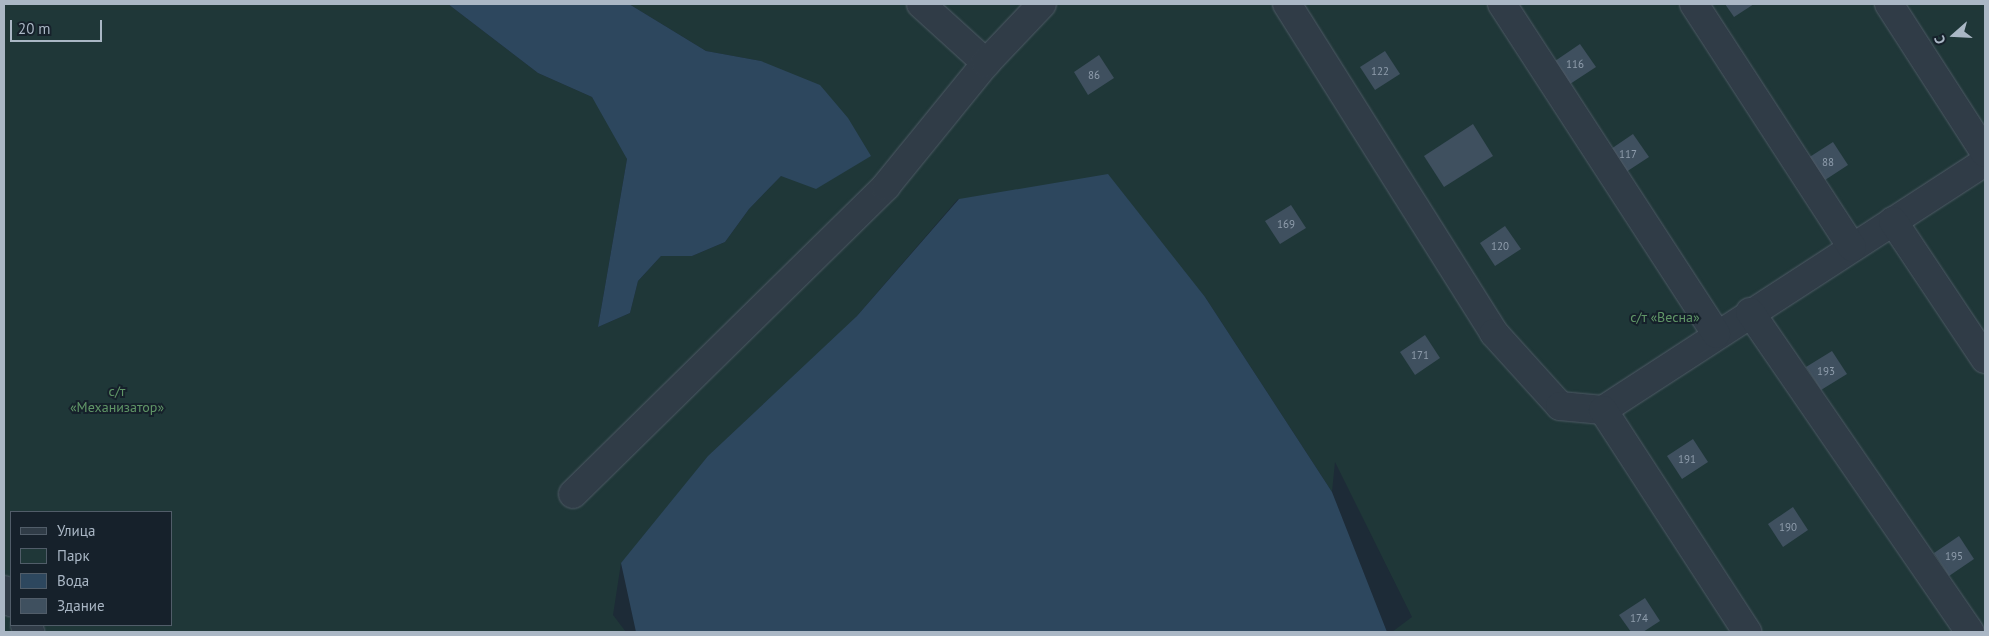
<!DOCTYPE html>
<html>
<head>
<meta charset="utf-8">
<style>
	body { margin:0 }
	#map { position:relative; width:1989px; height:636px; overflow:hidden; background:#1d2b37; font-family:"PT Sans",sans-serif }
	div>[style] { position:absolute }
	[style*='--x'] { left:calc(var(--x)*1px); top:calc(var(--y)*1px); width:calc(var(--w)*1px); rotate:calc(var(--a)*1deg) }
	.green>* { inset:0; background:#1f3738 }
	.water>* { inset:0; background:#2d475e }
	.building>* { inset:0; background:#3f505f }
	.roads { filter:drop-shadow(0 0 1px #4e5a65) drop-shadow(0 0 1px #4e5a65) }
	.minor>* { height:28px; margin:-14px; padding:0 14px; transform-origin:14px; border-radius:14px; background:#303c47 }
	span { translate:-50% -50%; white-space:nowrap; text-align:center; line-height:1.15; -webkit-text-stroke:4px #16212b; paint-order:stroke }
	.number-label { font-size:11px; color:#8f9dac }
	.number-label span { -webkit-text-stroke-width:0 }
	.park-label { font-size:14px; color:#609667 }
	.frame { position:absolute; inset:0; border:5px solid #aab7c5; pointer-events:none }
	.legend { position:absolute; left:10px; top:511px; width:162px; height:115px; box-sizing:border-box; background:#16212b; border:1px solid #515d69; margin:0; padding:6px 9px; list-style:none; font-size:15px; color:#aab7c5 }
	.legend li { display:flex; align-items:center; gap:10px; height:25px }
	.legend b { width:25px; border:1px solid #515d69 }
	.north { position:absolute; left:1929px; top:10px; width:50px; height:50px; -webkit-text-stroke:4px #16212b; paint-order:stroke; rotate:251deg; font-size:14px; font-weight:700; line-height:20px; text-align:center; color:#aab7c5 }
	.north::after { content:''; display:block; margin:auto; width:18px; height:22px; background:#aab7c5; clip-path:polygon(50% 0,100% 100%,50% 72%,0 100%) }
	.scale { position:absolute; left:10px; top:20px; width:92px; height:22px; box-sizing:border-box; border:2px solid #aab7c5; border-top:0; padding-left:6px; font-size:15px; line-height:18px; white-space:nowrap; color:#aab7c5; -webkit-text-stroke:4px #16212b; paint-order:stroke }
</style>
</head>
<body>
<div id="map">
	<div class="green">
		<div style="clip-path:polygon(evenodd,4px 4px,448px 4px,538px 73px,592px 97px,615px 131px,627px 159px,598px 327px,630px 313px,638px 281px,661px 256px,692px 256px,725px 242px,749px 209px,781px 176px,761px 61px,706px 51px,629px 4px,1985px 4px,1985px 632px,1392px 632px,1412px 617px,1335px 462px,1332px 492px,1205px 297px,958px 199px,857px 316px,621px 563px,613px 615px,626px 632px,4px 632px,4px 4px,11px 512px,171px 512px,171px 625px,11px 625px,11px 512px)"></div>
	</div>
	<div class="water">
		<div style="clip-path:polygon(448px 4px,629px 4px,706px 51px,761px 61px,820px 85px,848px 118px,871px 156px,816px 189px,781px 176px,749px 209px,725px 242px,692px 256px,661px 256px,638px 281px,630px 313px,598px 327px,627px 159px,592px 97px,538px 73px)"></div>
		<div style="clip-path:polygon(1108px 174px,1205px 297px,1332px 492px,1387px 632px,636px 632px,621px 563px,708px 456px,857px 316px,959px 199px)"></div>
	</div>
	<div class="building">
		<div style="clip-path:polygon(1725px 4px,1754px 4px,1734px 17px)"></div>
		<div style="clip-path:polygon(1580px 44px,1596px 67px,1570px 84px,1555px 61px)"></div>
		<div style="clip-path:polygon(1385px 51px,1400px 74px,1375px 90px,1360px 67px)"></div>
		<div style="clip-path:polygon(1099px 55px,1114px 78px,1088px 95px,1074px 72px)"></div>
		<div style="clip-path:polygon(1473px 124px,1493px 156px,1444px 187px,1424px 156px)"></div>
		<div style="clip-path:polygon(1633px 134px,1649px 157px,1623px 174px,1608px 151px)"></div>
		<div style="clip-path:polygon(1833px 142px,1848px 165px,1822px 182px,1808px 158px)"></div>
		<div style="clip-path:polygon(1291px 205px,1306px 228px,1280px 244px,1265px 221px)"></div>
		<div style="clip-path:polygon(1505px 226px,1521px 249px,1495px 266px,1480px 243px)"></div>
		<div style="clip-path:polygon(1425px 335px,1440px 358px,1415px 375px,1400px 352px)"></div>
		<div style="clip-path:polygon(1832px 351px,1847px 374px,1821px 390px,1806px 367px)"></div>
		<div style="clip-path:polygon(1693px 439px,1708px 462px,1682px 479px,1667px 456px)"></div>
		<div style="clip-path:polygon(1793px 507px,1808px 530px,1783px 547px,1768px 524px)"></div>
		<div style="clip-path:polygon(1959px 536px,1974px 559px,1949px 576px,1934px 553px)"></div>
		<div style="clip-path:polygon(1645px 598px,1660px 621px,1643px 632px,1631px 632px,1619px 615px)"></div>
	</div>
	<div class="roads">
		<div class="minor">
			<div style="--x:921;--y:4;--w:88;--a:42.2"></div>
			<div style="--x:1287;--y:4;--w:389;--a:57.8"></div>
			<div style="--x:1494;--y:333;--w:98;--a:47.9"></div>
			<div style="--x:1560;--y:406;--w:43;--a:5.3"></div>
			<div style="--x:1603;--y:410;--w:455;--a:-33"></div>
			<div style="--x:1502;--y:4;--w:393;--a:57"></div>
			<div style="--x:1694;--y:4;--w:290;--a:57"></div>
			<div style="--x:1889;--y:4;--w:177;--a:57.2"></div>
			<div style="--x:1893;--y:221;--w:166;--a:56.3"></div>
			<div style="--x:1750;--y:312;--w:388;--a:55.5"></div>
			<div style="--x:1603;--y:410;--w:265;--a:57"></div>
			<div style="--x:573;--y:494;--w:439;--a:-44.5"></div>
			<div style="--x:886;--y:186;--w:159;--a:-50.9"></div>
			<div style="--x:986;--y:63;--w:81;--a:-46.5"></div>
			<div style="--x:4;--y:590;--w:14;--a:60"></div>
			<div style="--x:25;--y:625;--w:9;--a:54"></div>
		</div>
	</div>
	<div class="number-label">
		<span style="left:1575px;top:64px">116</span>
		<span style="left:1380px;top:71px">122</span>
		<span style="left:1094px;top:75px">86</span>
		<span style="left:1628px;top:154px">117</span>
		<span style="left:1828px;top:162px">88</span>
		<span style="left:1286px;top:224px">169</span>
		<span style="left:1500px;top:246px">120</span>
		<span style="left:1420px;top:355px">171</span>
		<span style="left:1826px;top:371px">193</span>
		<span style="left:1687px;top:459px">191</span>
		<span style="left:1788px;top:527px">190</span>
		<span style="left:1954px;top:556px">195</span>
		<span style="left:1639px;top:618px">174</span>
	</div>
	<div class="park-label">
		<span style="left:1665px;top:317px">с/т «Весна»</span>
		<span style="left:117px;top:399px">с/т<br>«Механизатор»</span>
	</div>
	<div class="frame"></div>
	<ul class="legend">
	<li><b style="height:6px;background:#303c47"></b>Улица</li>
	<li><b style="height:14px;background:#1f3738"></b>Парк</li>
	<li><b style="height:14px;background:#2d475e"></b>Вода</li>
	<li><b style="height:14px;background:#3f505f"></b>Здание</li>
	</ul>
	<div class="north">С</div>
	<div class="scale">20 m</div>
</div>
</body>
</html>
